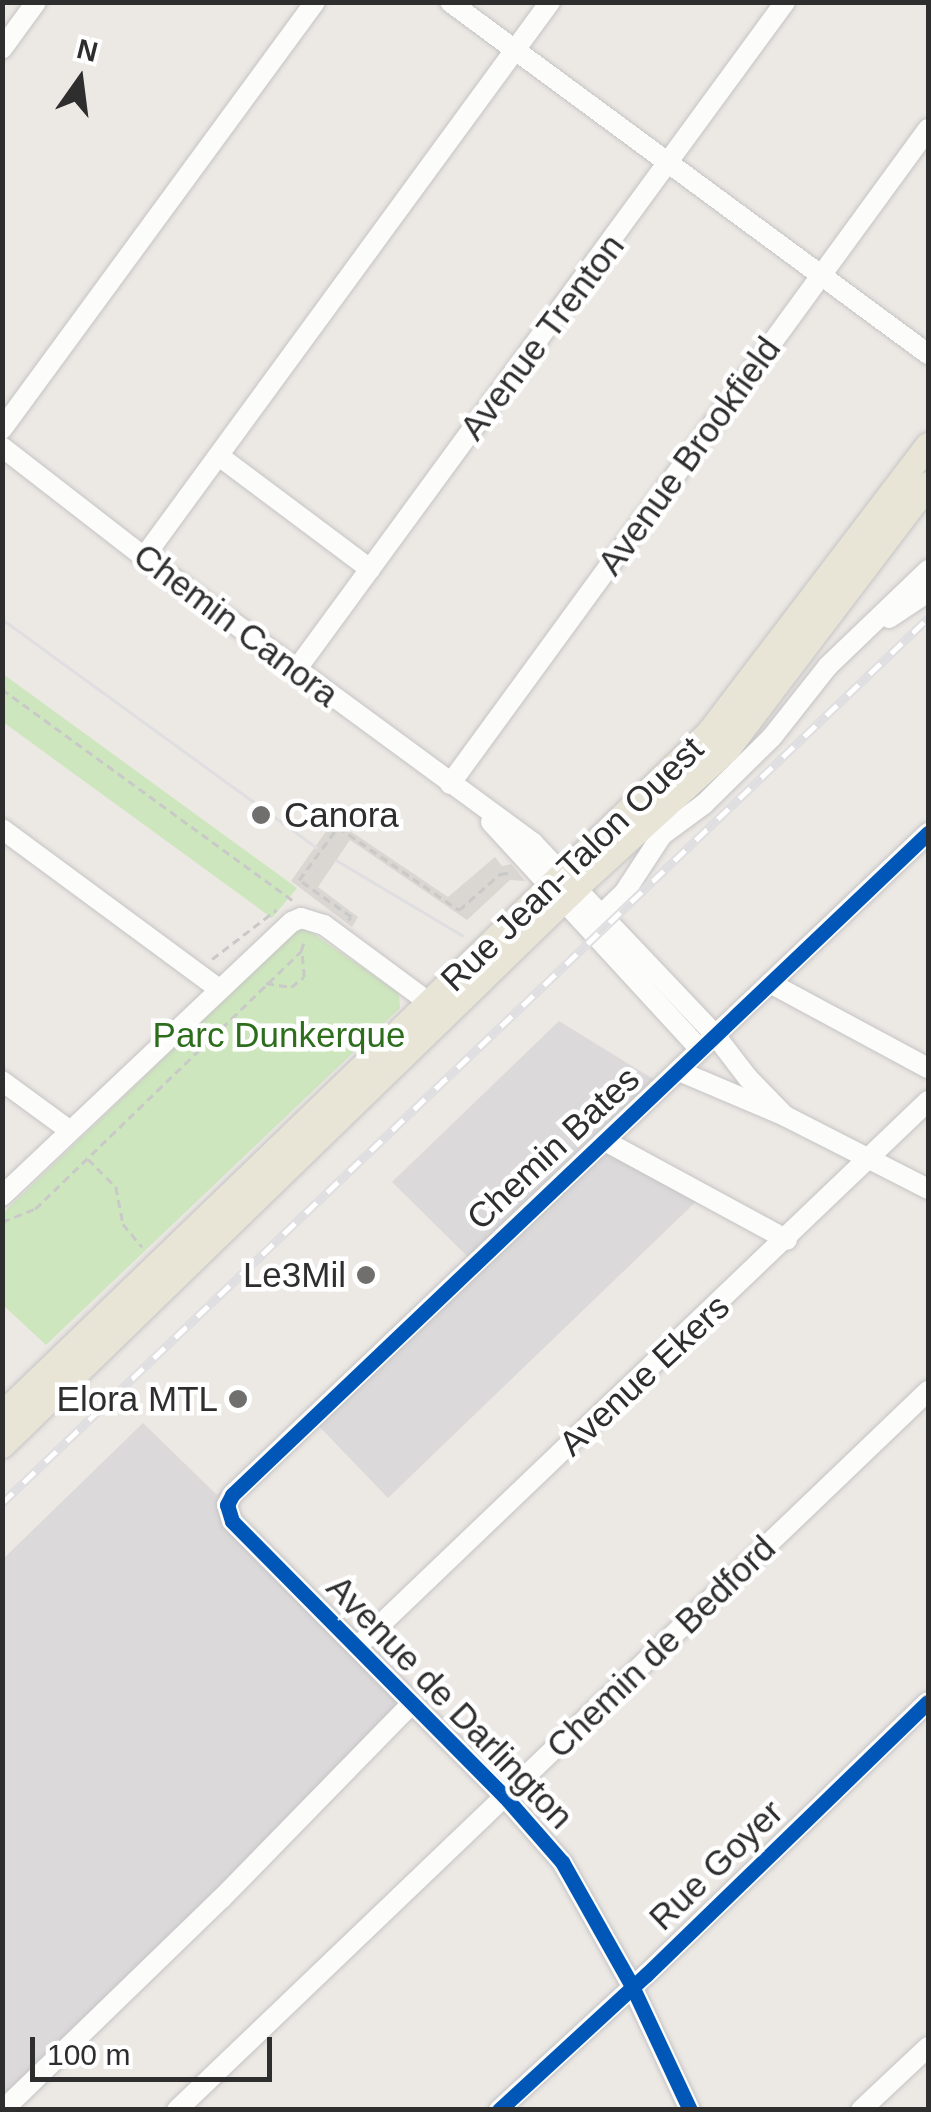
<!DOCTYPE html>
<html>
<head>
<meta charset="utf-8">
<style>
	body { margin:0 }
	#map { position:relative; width:931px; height:2112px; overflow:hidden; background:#ece8e4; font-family:Helvetica,sans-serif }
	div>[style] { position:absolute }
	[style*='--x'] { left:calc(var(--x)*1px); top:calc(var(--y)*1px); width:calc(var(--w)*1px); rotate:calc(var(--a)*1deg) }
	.industrial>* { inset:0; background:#dcd9db }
	.green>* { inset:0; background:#cee6be }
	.plaza>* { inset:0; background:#dad6d2 }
	.path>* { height:2.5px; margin-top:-1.25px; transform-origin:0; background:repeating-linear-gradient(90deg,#c9c9c8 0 8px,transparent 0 13px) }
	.roads { filter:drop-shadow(0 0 2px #c5c4c5) drop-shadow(0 0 2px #c5c4c5) }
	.minor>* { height:20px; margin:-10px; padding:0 10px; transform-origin:10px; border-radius:10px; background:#fcfcfb }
	.major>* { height:25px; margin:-12.5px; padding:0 12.5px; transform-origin:12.5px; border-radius:12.5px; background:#e8e4d6 }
	.tram>* { height:2.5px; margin:-1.25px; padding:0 1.25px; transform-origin:1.25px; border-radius:1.25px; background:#dfdfe1 }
	.rail>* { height:9px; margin-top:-4.5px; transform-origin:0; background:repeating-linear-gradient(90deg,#fff 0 15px,#dfdfe1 0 30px); box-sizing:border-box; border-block:2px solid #dfdfe1 }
	.cycleway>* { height:15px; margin:-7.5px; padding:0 7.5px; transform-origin:7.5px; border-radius:7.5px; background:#0057b8 }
	.dots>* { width:28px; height:28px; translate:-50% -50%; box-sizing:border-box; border:5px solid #fff; border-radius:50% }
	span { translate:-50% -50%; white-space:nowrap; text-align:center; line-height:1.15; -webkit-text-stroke:9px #fff; paint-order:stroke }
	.street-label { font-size:35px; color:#2e2e2e }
	.poi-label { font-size:35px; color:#2e2e2e }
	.left { translate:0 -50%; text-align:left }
	.right { translate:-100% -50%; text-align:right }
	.park-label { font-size:35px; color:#2c6e1b }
	.frame { position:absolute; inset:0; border:5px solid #2e2e2e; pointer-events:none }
	.north { position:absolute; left:30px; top:30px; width:100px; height:100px; -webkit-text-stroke:8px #fff; paint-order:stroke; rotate:14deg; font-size:28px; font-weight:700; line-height:40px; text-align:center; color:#2e2e2e }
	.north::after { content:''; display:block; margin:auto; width:35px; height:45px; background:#2e2e2e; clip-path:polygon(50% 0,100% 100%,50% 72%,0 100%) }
	.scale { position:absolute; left:30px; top:2037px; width:242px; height:45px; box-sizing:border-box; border:5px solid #2e2e2e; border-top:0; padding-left:12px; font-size:30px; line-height:35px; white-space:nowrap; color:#2e2e2e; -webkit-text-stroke:8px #fff; paint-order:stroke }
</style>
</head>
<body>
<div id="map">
	<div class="industrial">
		<div style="clip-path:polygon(559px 1021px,658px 1082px,606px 1141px,707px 1191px,388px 1498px,312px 1419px,227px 1505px,412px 1703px,3px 2110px,3px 1559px,143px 1423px,217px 1495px,468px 1257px,392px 1182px)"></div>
	</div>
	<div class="green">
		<div style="clip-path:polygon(3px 674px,297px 888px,272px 918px,3px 722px)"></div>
		<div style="clip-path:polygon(298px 929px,308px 930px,399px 993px,400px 1008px,46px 1345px,3px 1305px,2px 1214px)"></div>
	</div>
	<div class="plaza">
		<div style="clip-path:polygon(334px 820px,448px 897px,495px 857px,502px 866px,511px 864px,525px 881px,510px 880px,467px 920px,350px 840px,318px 887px,358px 917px,352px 927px,291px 881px)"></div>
	</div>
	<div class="path">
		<div style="--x:2;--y:689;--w:359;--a:36"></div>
		<div style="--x:348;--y:920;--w:4;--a:-45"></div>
		<div style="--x:351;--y:917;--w:64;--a:-144.6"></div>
		<div style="--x:299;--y:880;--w:66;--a:-53.7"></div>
		<div style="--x:338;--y:827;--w:147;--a:34.4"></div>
		<div style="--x:459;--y:910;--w:55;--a:-41.3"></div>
		<div style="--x:500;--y:874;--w:12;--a:-9"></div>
		<div style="--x:212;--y:959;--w:81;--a:-37.4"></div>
		<div style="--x:266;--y:983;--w:25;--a:9"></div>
		<div style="--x:291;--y:987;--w:16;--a:-38"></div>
		<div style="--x:304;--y:977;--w:25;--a:-95"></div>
		<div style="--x:88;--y:1159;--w:40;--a:45"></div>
		<div style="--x:116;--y:1187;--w:38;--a:79"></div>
		<div style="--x:123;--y:1224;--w:30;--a:50"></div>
		<div style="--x:2;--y:1222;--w:35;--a:-22"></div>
		<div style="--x:35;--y:1209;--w:371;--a:-44.1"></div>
		<div style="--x:301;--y:951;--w:10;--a:-73"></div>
	</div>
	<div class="roads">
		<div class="minor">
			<div style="--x:450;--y:2;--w:594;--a:36.37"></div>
			<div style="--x:2;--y:49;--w:58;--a:-54.1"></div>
			<div style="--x:2;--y:429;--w:529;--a:-53.76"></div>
			<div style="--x:2;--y:447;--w:180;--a:37.8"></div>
			<div style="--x:144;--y:557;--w:483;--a:36.3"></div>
			<div style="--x:533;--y:843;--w:265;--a:46.5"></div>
			<div style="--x:715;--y:1035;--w:54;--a:52.5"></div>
			<div style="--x:748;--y:1078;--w:53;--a:45.8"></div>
			<div style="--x:219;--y:456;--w:189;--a:36.8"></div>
			<div style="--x:144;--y:557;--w:688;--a:-53.81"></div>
			<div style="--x:889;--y:618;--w:47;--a:-33.7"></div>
			<div style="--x:296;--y:670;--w:828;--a:-53.79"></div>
			<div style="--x:450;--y:784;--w:811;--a:-53.88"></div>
			<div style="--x:491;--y:822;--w:309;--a:47.4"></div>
			<div style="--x:2;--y:829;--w:268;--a:36.4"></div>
			<div style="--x:602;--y:914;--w:30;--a:-44"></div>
			<div style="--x:624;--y:893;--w:69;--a:-56.8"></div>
			<div style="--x:662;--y:835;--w:52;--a:-36.4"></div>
			<div style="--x:704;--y:804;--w:95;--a:-44.6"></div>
			<div style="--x:772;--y:737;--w:90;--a:-51.7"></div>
			<div style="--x:828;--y:666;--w:139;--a:-43.8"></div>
			<div style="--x:770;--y:983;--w:179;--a:28.3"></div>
			<div style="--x:679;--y:1071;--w:115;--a:23"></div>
			<div style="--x:785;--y:1116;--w:161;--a:27"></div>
			<div style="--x:2;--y:1081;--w:83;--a:36.2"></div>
			<div style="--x:605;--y:1141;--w:207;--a:28.5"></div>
			<div style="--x:2;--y:1196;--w:399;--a:-43.4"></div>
			<div style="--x:292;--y:922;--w:10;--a:-24"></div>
			<div style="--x:301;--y:918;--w:24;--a:17"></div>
			<div style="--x:324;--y:925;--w:142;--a:36.4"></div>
			<div style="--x:357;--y:1647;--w:790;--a:-43.72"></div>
			<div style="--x:3;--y:2110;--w:303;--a:-44.1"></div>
			<div style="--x:221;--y:1899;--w:274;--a:-45.7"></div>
			<div style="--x:177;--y:2110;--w:1040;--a:-43.75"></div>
			<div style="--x:499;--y:2110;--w:200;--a:-42.6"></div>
			<div style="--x:646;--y:1975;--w:392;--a:-44.1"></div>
			<div style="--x:690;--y:2110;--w:137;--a:-115.1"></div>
			<div style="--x:632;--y:1986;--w:142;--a:-119.4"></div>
			<div style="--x:562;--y:1862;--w:86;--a:-131.2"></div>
			<div style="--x:505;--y:1797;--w:388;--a:-134.7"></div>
			<div style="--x:232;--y:1521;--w:17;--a:-107"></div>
			<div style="--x:227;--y:1505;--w:11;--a:-63"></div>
			<div style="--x:232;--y:1495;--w:961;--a:-43.57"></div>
			<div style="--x:861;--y:2110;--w:92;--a:-43.2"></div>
		</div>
		<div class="major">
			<div style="--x:2;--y:1414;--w:982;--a:-43.97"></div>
			<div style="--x:709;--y:732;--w:361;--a:-52.7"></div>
			<div style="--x:2;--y:1445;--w:817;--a:-44.16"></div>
			<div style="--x:588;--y:876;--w:188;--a:-42.4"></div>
			<div style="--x:727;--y:749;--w:333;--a:-52.8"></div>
		</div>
	</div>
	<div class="tram">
		<div style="--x:2;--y:619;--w:388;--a:36"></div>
		<div style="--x:336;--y:860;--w:147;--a:30.8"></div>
	</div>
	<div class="rail">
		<div style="--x:2;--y:1503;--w:1281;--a:-43.7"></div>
	</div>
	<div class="cycleway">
		<div style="--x:499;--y:2110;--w:200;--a:-42.6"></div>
		<div style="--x:646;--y:1975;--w:392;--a:-44.1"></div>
		<div style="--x:690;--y:2110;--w:137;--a:-115.1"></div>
		<div style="--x:632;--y:1986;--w:142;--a:-119.4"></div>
		<div style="--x:562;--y:1862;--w:86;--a:-131.2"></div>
		<div style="--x:505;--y:1797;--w:388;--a:-134.7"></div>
		<div style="--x:232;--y:1521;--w:17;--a:-107"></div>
		<div style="--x:227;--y:1505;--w:11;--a:-63"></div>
		<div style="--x:232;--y:1495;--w:961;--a:-43.57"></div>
	</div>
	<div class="dots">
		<div style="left:261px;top:815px;background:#706f6e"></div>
		<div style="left:366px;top:1275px;background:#706f6e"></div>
		<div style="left:238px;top:1399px;background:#706f6e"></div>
	</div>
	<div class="street-label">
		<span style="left:542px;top:337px;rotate:-53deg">Avenue Trenton</span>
		<span style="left:689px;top:456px;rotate:-54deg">Avenue Brookfield</span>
		<span style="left:236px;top:625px;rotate:37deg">Chemin Canora</span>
		<span style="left:572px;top:864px;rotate:-44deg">Rue Jean-Talon Ouest</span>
		<span style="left:553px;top:1148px;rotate:-43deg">Chemin Bates</span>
		<span style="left:644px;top:1375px;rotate:-43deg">Avenue Ekers</span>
		<span style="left:661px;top:1647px;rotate:-44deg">Chemin de Bedford</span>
		<span style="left:450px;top:1702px;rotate:46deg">Avenue de Darlington</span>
		<span style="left:716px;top:1865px;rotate:-44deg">Rue Goyer</span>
	</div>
	<div class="poi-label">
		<span class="left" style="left:284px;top:815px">Canora</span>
		<span class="right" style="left:346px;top:1275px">Le3Mil</span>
		<span class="right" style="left:218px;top:1399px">Elora MTL</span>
	</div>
	<div class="park-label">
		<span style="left:279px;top:1035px">Parc Dunkerque</span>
	</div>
	<div class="frame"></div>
	<div class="north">N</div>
	<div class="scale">100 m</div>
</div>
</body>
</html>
